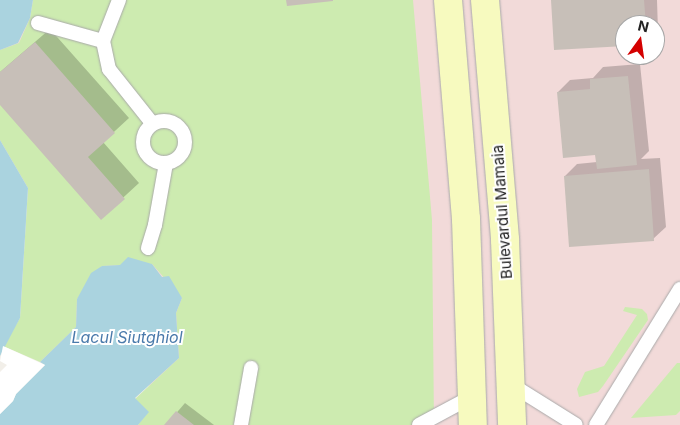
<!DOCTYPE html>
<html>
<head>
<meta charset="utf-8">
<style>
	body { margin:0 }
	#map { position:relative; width:680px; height:425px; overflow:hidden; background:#f2efe9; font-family:Inter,sans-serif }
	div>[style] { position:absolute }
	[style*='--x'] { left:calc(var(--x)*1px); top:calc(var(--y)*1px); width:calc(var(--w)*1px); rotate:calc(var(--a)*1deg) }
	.commercial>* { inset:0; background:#f2dad9 }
	.grass>* { inset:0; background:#cdebb0 }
	.water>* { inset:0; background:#aad3df }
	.pier>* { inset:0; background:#fff }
	.shadow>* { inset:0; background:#0003 }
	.building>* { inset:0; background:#c7bfb8 }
	.roads { filter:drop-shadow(0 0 1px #a9a9a9) drop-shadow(0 0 1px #a9a9a9) }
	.service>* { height:14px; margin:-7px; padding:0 7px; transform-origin:7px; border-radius:7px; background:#fff }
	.service>.ring { margin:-7px; padding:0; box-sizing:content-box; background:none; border:14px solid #fff; border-radius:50% }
	.secondary>* { height:28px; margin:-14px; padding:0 14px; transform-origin:14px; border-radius:14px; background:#f7fabf }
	span { translate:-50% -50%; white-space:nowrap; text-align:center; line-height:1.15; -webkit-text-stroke:4px #fff; paint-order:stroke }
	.street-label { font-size:15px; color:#222 }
	.water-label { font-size:16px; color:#4a7aab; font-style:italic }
	.north { position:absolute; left:615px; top:15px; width:50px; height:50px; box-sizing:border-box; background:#fff; border:1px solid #a7a7a7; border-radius:50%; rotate:14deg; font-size:14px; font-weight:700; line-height:20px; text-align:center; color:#222 }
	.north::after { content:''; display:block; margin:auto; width:18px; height:22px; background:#d40000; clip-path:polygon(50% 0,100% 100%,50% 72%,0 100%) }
</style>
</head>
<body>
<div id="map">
	<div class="commercial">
		<div style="clip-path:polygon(evenodd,33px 0,680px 0,680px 425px,138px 425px,148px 412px,152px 264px,40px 362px,28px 188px,0 140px,0 50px,30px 18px,33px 0,625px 25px,655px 25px,655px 55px,625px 55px,625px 25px)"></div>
	</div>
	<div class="grass">
		<div style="clip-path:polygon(33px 0,413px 0,432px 220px,434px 425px,138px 425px,148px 412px,135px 399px,179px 358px,176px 313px,182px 298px,152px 264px,102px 266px,77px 299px,76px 327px,40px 362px,3px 346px,20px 318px,28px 188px,0 140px,0 50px,19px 43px,30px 18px)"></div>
		<div style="clip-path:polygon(625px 307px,642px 309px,647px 314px,648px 320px,603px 386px,598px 392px,579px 397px,577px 389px,585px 372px,604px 366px,637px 315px,623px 311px)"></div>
		<div style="clip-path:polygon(677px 363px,680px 363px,680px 411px,676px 415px,631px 418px)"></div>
	</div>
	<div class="water">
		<div style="clip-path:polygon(0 0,33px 0,30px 18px,18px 43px,0 50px)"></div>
		<div style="clip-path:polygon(0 140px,28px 188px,20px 318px,0 356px)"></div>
		<div style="clip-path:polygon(128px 257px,152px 264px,162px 277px,169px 276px,182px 298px,176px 313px,179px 358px,135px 398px,149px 412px,138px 425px,0 425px,0 414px,13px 401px,16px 394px,45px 365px,40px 362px,76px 327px,77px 299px,91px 273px,102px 266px,120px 265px)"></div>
	</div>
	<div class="pier">
		<div style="clip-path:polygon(3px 346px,45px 365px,16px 394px,13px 401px,0 414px,0 372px,7px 365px,0 361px)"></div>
	</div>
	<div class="shadow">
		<div style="clip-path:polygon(552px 0,657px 0,658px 31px,655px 35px,655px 25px,625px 25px,625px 45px)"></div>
		<div style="clip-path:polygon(50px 29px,129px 118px,103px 142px,139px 183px,101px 218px,0 103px,0 72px)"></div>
		<div style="clip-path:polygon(640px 64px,649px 151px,641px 159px,660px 158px,666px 227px,653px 239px,565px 176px,577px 164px,597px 162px,596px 153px,558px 92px,570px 80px,593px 78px,603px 67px)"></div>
		<div style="clip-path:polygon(185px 403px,214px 425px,166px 425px)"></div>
	</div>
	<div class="building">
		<div style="clip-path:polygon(286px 0,333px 0,333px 1px,287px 6px)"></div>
		<div style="clip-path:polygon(551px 0,644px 0,646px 25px,625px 25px,625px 46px,554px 50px)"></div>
		<div style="clip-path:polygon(35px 42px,115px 133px,88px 157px,125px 199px,101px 220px,0 105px,0 72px)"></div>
		<div style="clip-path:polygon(628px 76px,637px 165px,597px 169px,595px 155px,563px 158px,557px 92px,590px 89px,590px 79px)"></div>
		<div style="clip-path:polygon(649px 169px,654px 241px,569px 247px,564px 176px)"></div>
		<div style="clip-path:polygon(176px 411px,194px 425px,164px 425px)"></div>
	</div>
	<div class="roads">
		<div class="service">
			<div style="--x:119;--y:0;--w:44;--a:111.3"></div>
			<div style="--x:103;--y:41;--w:29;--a:78"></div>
			<div style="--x:109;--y:69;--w:69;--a:51.5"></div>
			<div style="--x:38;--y:23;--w:67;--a:15.5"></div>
			<div class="ring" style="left:143px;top:121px;width:28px;height:28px"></div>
			<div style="--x:148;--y:248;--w:24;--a:-73"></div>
			<div style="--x:155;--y:225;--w:63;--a:-79.9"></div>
			<div style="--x:512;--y:385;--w:75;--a:32"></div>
			<div style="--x:241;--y:425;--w:58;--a:-80"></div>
			<div style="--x:419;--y:425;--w:61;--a:-28.2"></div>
			<div style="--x:596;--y:425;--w:160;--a:-58.3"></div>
		</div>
		<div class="secondary">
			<div style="--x:448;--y:0;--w:220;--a:85.3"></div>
			<div style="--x:466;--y:219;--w:206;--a:88.1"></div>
			<div style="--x:485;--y:0;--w:241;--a:85.2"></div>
			<div style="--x:505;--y:240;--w:185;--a:87.8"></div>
		</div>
	</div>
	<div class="street-label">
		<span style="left:502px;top:212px;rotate:-94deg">Bulevardul Mamaia</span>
	</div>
	<div class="water-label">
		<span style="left:127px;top:337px">Lacul Siutghiol</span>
	</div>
	<div class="north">N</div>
</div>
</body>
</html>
